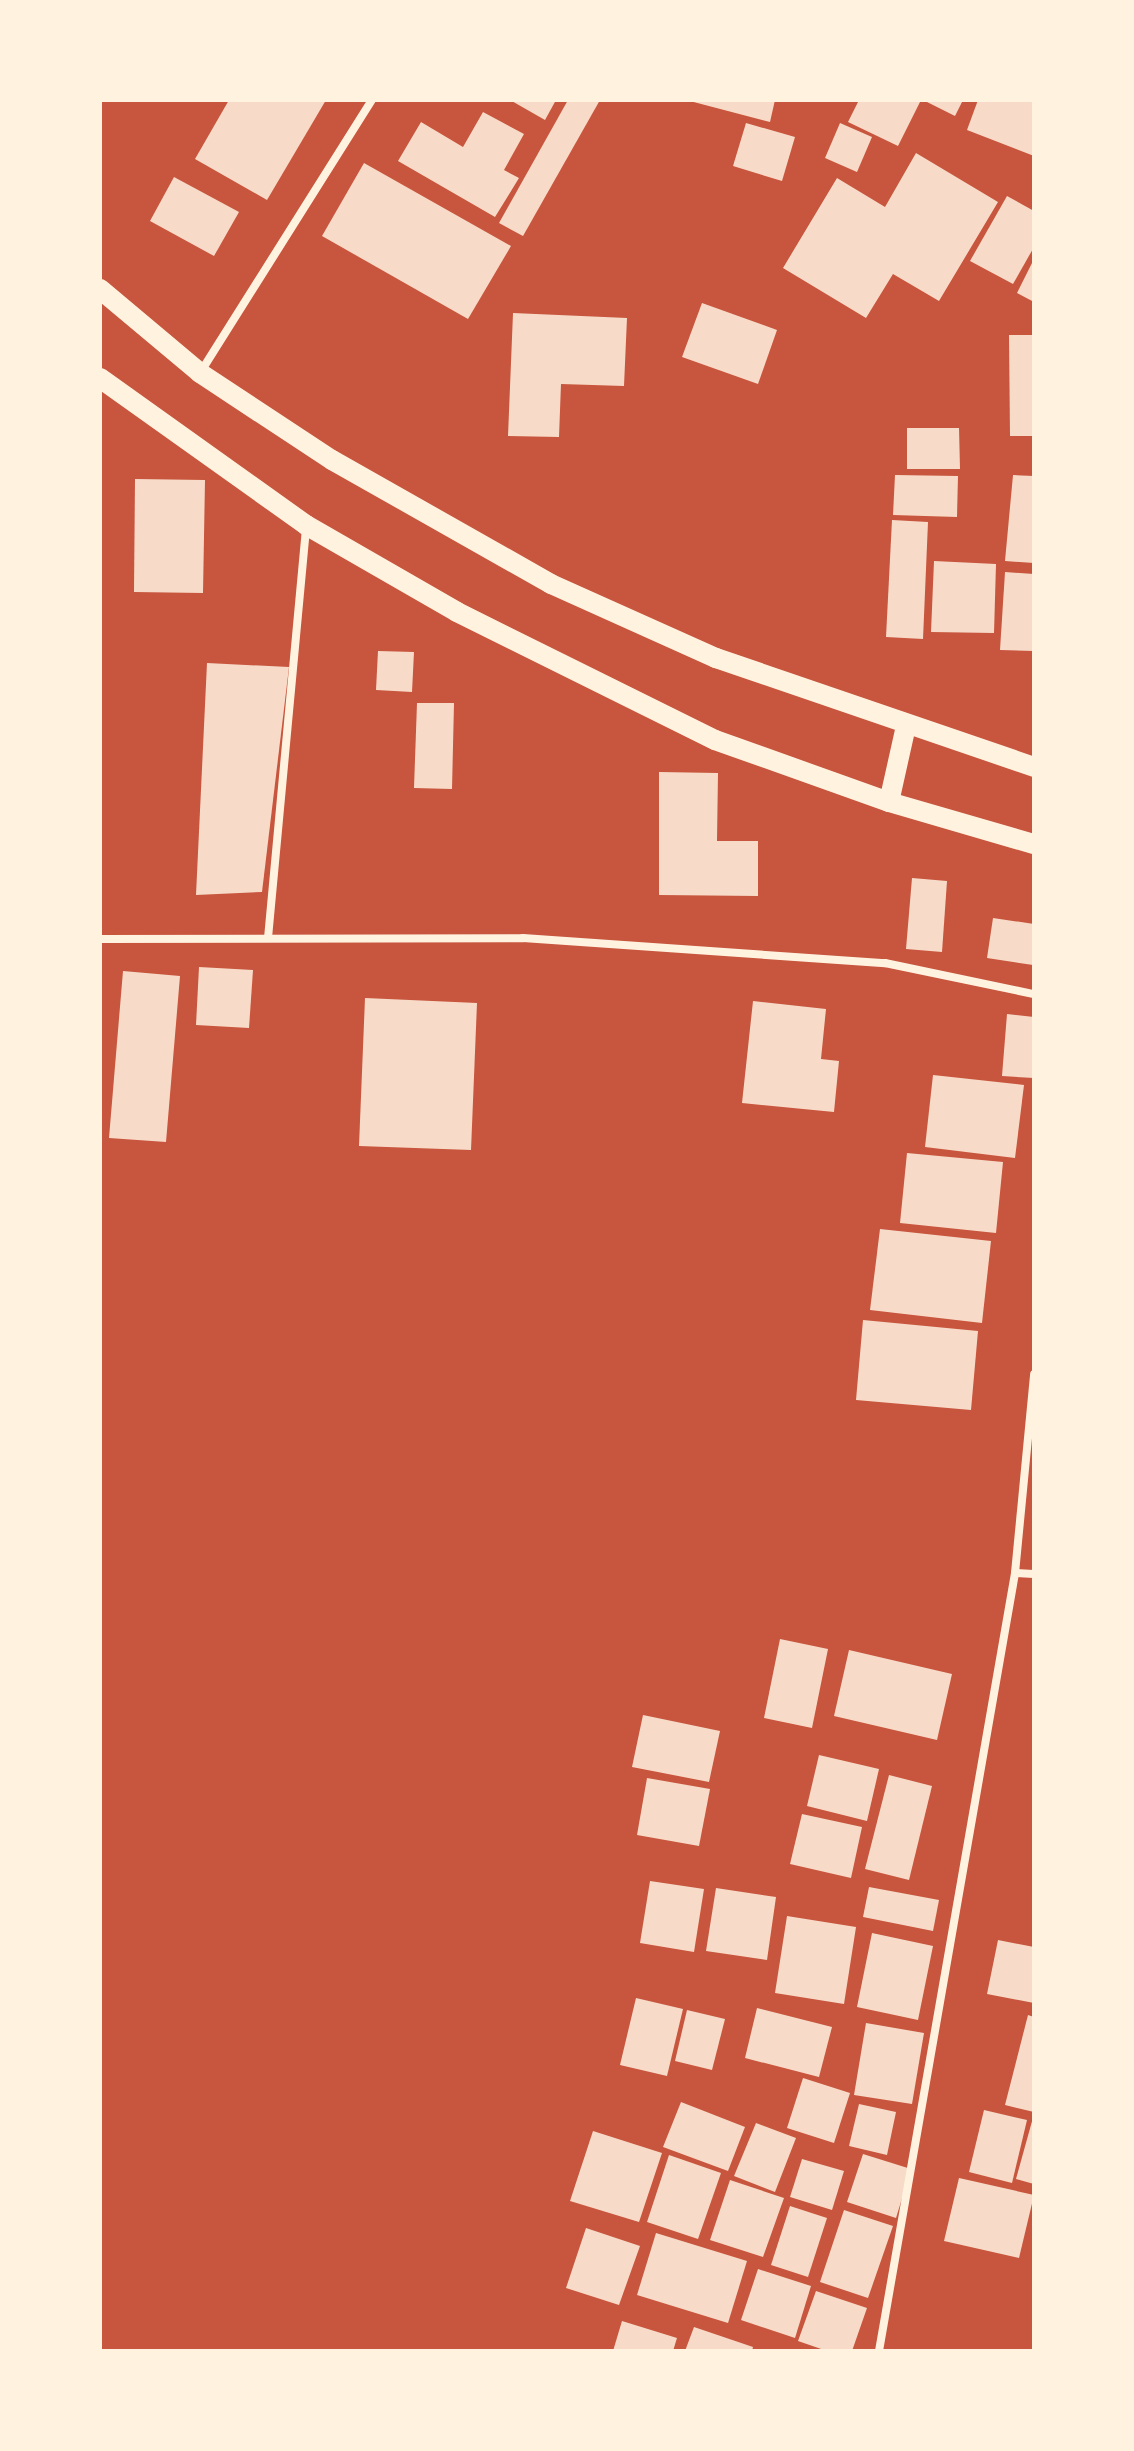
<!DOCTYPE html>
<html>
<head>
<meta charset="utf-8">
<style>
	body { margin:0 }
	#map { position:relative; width:1134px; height:2451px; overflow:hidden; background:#c8553d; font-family:Signika,sans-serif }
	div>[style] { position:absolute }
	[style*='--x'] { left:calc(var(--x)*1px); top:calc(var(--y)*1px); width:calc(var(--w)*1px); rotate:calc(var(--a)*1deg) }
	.building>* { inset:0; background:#f7dbc8 }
	.minor>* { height:8px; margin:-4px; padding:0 4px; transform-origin:4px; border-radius:4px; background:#fff3e0 }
	.primary>* { height:20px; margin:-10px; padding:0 10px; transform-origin:10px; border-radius:10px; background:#fff3e0 }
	span { translate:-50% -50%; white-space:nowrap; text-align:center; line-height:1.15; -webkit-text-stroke:6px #fff3e0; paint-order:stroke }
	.frame { position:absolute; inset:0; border:102px solid #fff3e0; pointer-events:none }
</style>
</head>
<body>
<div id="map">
	<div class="building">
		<div style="clip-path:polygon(229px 100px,326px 100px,267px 200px,195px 159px)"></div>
		<div style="clip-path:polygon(510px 100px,556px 100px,545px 120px)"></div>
		<div style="clip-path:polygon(568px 100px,600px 100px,523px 236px,499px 223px)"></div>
		<div style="clip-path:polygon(686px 100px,775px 100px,770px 122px)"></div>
		<div style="clip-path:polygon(859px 100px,921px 100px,898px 146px,848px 122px)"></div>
		<div style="clip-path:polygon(923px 100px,963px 100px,955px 116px)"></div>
		<div style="clip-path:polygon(978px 100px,1034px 100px,1034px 156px,967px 130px)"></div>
		<div style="clip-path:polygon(483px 112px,524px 134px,504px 170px,519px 178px,495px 217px,398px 161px,421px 122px,463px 147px)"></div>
		<div style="clip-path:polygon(746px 123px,795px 137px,782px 181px,733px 166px)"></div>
		<div style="clip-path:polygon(840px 123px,872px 137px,857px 172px,825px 158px)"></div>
		<div style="clip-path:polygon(916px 153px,998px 202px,939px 301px,893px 274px,866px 318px,783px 268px,837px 178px,885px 207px)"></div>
		<div style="clip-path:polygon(364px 163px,511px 246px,468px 319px,322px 236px)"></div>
		<div style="clip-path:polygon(174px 177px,239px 212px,214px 256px,150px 221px)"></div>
		<div style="clip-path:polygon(1007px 196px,1034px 211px,1034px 247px,1013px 284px,970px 261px)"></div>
		<div style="clip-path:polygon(1034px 259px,1034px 302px,1017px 293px)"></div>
		<div style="clip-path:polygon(702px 303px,777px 330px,758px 384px,682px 357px)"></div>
		<div style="clip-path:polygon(513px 313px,627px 318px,624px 386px,561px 384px,559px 437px,508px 436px)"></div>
		<div style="clip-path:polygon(1009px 335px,1034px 335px,1034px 436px,1010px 436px)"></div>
		<div style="clip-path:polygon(907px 428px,959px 428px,960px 469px,907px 469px)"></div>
		<div style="clip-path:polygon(895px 475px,958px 476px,957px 517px,893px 515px)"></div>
		<div style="clip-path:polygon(1013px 475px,1034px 476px,1034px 563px,1005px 561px)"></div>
		<div style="clip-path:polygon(135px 479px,205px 480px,203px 593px,134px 592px)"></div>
		<div style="clip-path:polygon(892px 520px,928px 522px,923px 639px,886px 637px)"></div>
		<div style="clip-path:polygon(934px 561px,996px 564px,994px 633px,931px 632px)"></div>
		<div style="clip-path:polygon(1005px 572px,1034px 574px,1034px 651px,1000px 650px)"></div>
		<div style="clip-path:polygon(378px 651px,414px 652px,412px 692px,376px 690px)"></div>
		<div style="clip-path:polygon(207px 663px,289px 667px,262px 892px,196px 895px)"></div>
		<div style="clip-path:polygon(417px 703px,454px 703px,452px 789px,414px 788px)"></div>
		<div style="clip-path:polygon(659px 772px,718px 773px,717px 841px,758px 841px,758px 896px,659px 895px)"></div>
		<div style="clip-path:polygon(912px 878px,947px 881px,942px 952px,906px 949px)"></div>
		<div style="clip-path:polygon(993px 918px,1034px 924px,1033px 965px,987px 958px)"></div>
		<div style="clip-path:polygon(199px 967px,253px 970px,249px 1028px,196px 1025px)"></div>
		<div style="clip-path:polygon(123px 971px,180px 976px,166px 1142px,109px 1138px)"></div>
		<div style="clip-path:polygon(365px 998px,477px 1003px,471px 1150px,359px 1146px)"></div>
		<div style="clip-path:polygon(753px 1001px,826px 1009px,821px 1059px,839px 1061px,834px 1112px,742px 1103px)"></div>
		<div style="clip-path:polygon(1007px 1014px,1034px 1017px,1034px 1078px,1002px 1076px)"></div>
		<div style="clip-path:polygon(933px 1075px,1024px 1085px,1015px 1158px,925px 1147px)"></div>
		<div style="clip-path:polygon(907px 1153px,1003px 1162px,996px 1233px,900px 1223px)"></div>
		<div style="clip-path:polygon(880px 1229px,991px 1241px,982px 1323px,870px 1310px)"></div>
		<div style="clip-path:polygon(863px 1320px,978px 1331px,971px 1410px,856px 1400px)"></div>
		<div style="clip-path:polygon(780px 1639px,828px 1649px,812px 1728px,764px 1718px)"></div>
		<div style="clip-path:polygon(849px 1650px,952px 1674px,937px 1740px,834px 1716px)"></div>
		<div style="clip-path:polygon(643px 1715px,720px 1731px,709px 1782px,632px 1767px)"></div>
		<div style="clip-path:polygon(819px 1755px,879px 1769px,867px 1821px,807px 1806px)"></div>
		<div style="clip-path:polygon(889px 1775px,932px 1786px,909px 1880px,865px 1869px)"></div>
		<div style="clip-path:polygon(647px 1778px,710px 1789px,699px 1846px,637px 1835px)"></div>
		<div style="clip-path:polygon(802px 1814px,862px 1827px,851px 1878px,790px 1864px)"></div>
		<div style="clip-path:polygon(650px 1881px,704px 1889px,694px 1952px,640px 1943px)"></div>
		<div style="clip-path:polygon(869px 1887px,939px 1900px,933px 1931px,863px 1917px)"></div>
		<div style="clip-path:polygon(716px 1888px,776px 1897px,767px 1960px,706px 1951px)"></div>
		<div style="clip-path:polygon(787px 1916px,856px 1927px,844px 2004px,775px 1993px)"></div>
		<div style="clip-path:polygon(872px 1933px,933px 1946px,918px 2020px,857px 2007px)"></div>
		<div style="clip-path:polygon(998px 1940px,1034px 1947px,1034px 2003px,987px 1994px)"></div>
		<div style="clip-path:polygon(636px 1998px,683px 2009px,667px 2076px,620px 2065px)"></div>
		<div style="clip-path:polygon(757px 2008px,832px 2027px,819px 2077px,745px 2058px)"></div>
		<div style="clip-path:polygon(687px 2010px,725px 2019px,712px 2070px,675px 2061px)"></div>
		<div style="clip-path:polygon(1028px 2015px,1034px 2017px,1034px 2112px,1005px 2105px)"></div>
		<div style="clip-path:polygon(866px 2023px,924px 2033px,912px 2104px,854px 2095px)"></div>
		<div style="clip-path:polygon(803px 2078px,850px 2093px,834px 2143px,787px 2128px)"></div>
		<div style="clip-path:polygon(681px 2102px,745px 2127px,728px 2171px,663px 2147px)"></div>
		<div style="clip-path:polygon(859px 2104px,896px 2112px,887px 2155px,849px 2146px)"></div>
		<div style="clip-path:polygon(984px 2110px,1027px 2120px,1012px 2183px,969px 2172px)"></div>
		<div style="clip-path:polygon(1034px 2114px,1034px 2184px,1016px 2179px)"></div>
		<div style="clip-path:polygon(756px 2123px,796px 2138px,775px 2192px,734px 2176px)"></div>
		<div style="clip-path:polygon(593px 2131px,662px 2153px,639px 2222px,570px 2201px)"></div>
		<div style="clip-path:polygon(863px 2154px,911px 2169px,896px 2218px,847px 2202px)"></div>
		<div style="clip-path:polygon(669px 2155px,721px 2173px,698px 2239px,647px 2222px)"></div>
		<div style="clip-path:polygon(802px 2159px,844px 2171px,832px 2210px,790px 2197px)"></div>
		<div style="clip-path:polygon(959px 2178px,1034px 2195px,1019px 2258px,944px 2241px)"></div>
		<div style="clip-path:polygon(730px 2180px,784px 2198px,763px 2257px,710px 2240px)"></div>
		<div style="clip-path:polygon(790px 2206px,827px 2218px,808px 2277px,771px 2265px)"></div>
		<div style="clip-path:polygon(844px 2210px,893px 2226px,868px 2298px,820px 2282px)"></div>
		<div style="clip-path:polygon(586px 2228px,640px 2246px,619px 2305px,566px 2288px)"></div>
		<div style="clip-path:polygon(656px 2233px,747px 2261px,728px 2323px,637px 2295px)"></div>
		<div style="clip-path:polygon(758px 2269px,811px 2286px,795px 2338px,741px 2320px)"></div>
		<div style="clip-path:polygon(816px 2291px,867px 2308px,852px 2351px,827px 2351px,798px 2341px)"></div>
		<div style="clip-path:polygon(622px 2321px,677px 2338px,673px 2351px,613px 2351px)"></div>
		<div style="clip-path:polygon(694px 2327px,753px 2347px,752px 2351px,685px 2351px)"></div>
	</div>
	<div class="minor">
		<div style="--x:200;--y:373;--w:323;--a:-57.8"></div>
		<div style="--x:268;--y:938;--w:414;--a:-84.7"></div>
		<div style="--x:100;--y:939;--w:423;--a:-0.1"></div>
		<div style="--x:523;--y:938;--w:363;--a:4"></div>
		<div style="--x:885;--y:963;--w:152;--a:11.8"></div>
		<div style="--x:1015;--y:1573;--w:19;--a:3"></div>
		<div style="--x:879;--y:2351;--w:790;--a:-80.08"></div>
		<div style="--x:1015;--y:1573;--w:200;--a:-84.5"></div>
	</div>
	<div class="primary">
		<div style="--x:100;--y:289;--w:131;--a:40"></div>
		<div style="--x:200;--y:373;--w:158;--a:33.4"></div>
		<div style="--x:332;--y:460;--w:252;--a:29.5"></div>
		<div style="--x:551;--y:584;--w:181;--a:24.2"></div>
		<div style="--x:716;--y:658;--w:336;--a:18.9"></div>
		<div style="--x:100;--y:378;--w:253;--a:35.5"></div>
		<div style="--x:306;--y:525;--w:174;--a:29.9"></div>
		<div style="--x:457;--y:612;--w:288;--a:26.4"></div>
		<div style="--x:715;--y:740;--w:185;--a:19.6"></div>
		<div style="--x:889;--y:802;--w:151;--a:16.2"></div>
		<div style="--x:889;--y:802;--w:78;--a:-77.4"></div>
	</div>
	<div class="frame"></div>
</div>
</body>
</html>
